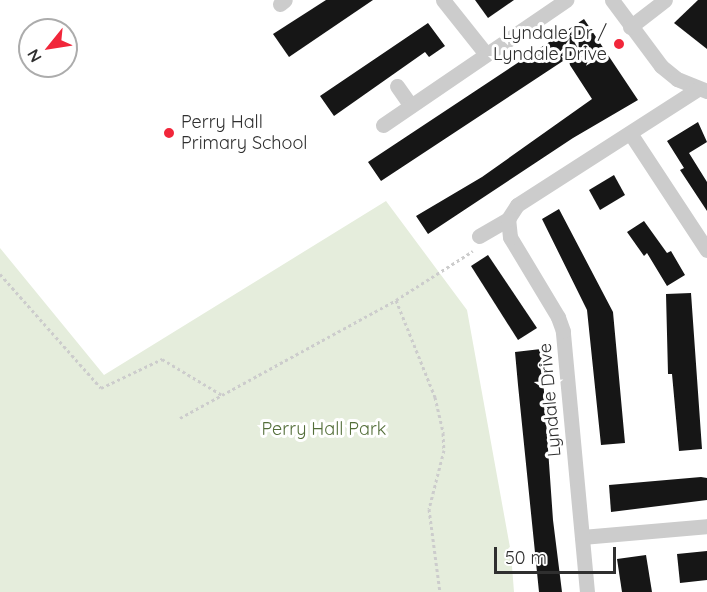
<!DOCTYPE html>
<html>
<head>
<meta charset="utf-8">
<style>
	body { margin:0 }
	#map { position:relative; width:707px; height:592px; overflow:hidden; background:#fff; font-family:Quicksand,sans-serif }
	div>[style] { position:absolute }
	[style*='--x'] { left:calc(var(--x)*1px); top:calc(var(--y)*1px); width:calc(var(--w)*1px); rotate:calc(var(--a)*1deg) }
	.green>* { inset:0; background:#e5eddc }
	.building>* { inset:0; background:#161616 }
	.path>* { height:3px; margin-top:-1.5px; transform-origin:0; background:repeating-linear-gradient(90deg,#ccc 0 3px,transparent 0 6px) }
	.minor>* { height:15px; margin:-7.5px; padding:0 7.5px; transform-origin:7.5px; border-radius:7.5px; background:#ccc }
	.dots>* { width:16px; height:16px; translate:-50% -50%; box-sizing:border-box; border:3px solid #fff; border-radius:50% }
	span { translate:-50% -50%; white-space:nowrap; text-align:center; line-height:1.15; -webkit-text-stroke:6px #fff; paint-order:stroke }
	.poi-label { font-size:18px; color:#2f2f2f }
	.right { translate:-100% -50%; text-align:right }
	.left { translate:0 -50%; text-align:left }
	.street-label { font-size:18px; color:#2f2f2f }
	.park-label { font-size:18px; color:#536e39 }
	.north { position:absolute; left:18px; top:18px; width:60px; height:60px; box-sizing:border-box; background:#fff; border:2px solid #acacac; border-radius:50%; rotate:240deg; font-size:16px; font-weight:700; line-height:24px; text-align:center; color:#2f2f2f }
	.north::after { content:''; display:block; margin:auto; width:21px; height:27px; background:#f1263a; clip-path:polygon(50% 0,100% 100%,50% 72%,0 100%) }
	.scale { position:absolute; left:494px; top:547px; width:122px; height:27px; box-sizing:border-box; border:3px solid #2f2f2f; border-top:0; padding-left:8px; font-size:18px; line-height:21px; white-space:nowrap; color:#2f2f2f; -webkit-text-stroke:4px #fff; paint-order:stroke }
</style>
</head>
<body>
<div id="map">
	<div class="green">
		<div style="clip-path:polygon(386px 201px,467px 310px,511px 553px,514px 592px,0 592px,0 248px,104px 375px)"></div>
	</div>
	<div class="building">
		<div style="clip-path:polygon(326px 0,373px 0,289px 57px,273px 34px)"></div>
		<div style="clip-path:polygon(475px 0,514px 0,488px 18px)"></div>
		<div style="clip-path:polygon(698px 0,707px 0,707px 49px,674px 23px)"></div>
		<div style="clip-path:polygon(584px 19px,638px 100px,573px 138px,428px 234px,416px 216px,482px 177px,592px 99px,566px 59px,381px 181px,368px 162px)"></div>
		<div style="clip-path:polygon(428px 23px,445px 46px,429px 57px,425px 52px,334px 116px,320px 96px)"></div>
		<div style="clip-path:polygon(698px 122px,707px 142px,689px 153px,707px 182px,707px 211px,680px 170px,684px 168px,667px 141px)"></div>
		<div style="clip-path:polygon(614px 175px,625px 195px,600px 210px,589px 190px)"></div>
		<div style="clip-path:polygon(559px 209px,613px 312px,625px 443px,601px 445px,587px 310px,542px 219px)"></div>
		<div style="clip-path:polygon(644px 221px,667px 253px,671px 251px,685px 275px,667px 286px,647px 253px,644px 256px,627px 232px)"></div>
		<div style="clip-path:polygon(488px 255px,537px 328px,518px 340px,471px 266px)"></div>
		<div style="clip-path:polygon(691px 293px,702px 449px,679px 451px,672px 374px,668px 374px,666px 294px)"></div>
		<div style="clip-path:polygon(541px 349px,553px 520px,562px 592px,539px 592px,518px 385px,515px 352px)"></div>
		<div style="clip-path:polygon(701px 477px,707px 478px,707px 500px,611px 512px,609px 485px)"></div>
		<div style="clip-path:polygon(707px 551px,707px 580px,680px 583px,677px 554px)"></div>
		<div style="clip-path:polygon(646px 555px,652px 592px,622px 592px,617px 559px)"></div>
	</div>
	<div class="path">
		<div style="--x:0;--y:274;--w:152;--a:48.5"></div>
		<div style="--x:101;--y:388;--w:68;--a:-25.4"></div>
		<div style="--x:162;--y:359;--w:70;--a:31"></div>
		<div style="--x:222;--y:395;--w:198;--a:-28.6"></div>
		<div style="--x:396;--y:300;--w:105;--a:68.1"></div>
		<div style="--x:435;--y:397;--w:37;--a:77"></div>
		<div style="--x:443;--y:433;--w:17;--a:87"></div>
		<div style="--x:444;--y:450;--w:61;--a:104.3"></div>
		<div style="--x:429;--y:509;--w:84;--a:82.5"></div>
		<div style="--x:396;--y:300;--w:91;--a:-32.5"></div>
		<div style="--x:180;--y:418;--w:48;--a:-28.7"></div>
	</div>
	<div class="minor">
		<div style="--x:443;--y:0;--w:69;--a:51.5"></div>
		<div style="--x:612;--y:0;--w:82;--a:53.4"></div>
		<div style="--x:661;--y:66;--w:21;--a:39"></div>
		<div style="--x:677;--y:79;--w:32;--a:22"></div>
		<div style="--x:280;--y:4;--w:6;--a:-39"></div>
		<div style="--x:630;--y:27;--w:44;--a:-37.6"></div>
		<div style="--x:397;--y:86;--w:24;--a:55"></div>
		<div style="--x:383;--y:125;--w:222;--a:-34.3"></div>
		<div style="--x:630;--y:133;--w:140;--a:56.7"></div>
		<div style="--x:479;--y:236;--w:34;--a:-30"></div>
		<div style="--x:582;--y:537;--w:125;--a:-5"></div>
		<div style="--x:587;--y:592;--w:262;--a:-95.3"></div>
		<div style="--x:563;--y:331;--w:15;--a:-110"></div>
		<div style="--x:558;--y:317;--w:93;--a:-121"></div>
		<div style="--x:510;--y:237;--w:18;--a:-96"></div>
		<div style="--x:508;--y:219;--w:17;--a:-57"></div>
		<div style="--x:517;--y:205;--w:213;--a:-32.7"></div>
	</div>
	<div class="dots">
		<div style="left:619px;top:44px;background:#f1263a"></div>
		<div style="left:169px;top:133px;background:#f1263a"></div>
	</div>
	<div class="poi-label">
		<span class="right" style="left:607px;top:44px">Lyndale Dr /<br>Lyndale Drive</span>
		<span class="left" style="left:181px;top:133px">Perry Hall<br>Primary School</span>
	</div>
	<div class="street-label">
		<span style="left:550px;top:400px;rotate:-95deg">Lyndale Drive</span>
	</div>
	<div class="park-label">
		<span style="left:324px;top:429px">Perry Hall Park</span>
	</div>
	<div class="north">N</div>
	<div class="scale">50 m</div>
</div>
</body>
</html>
